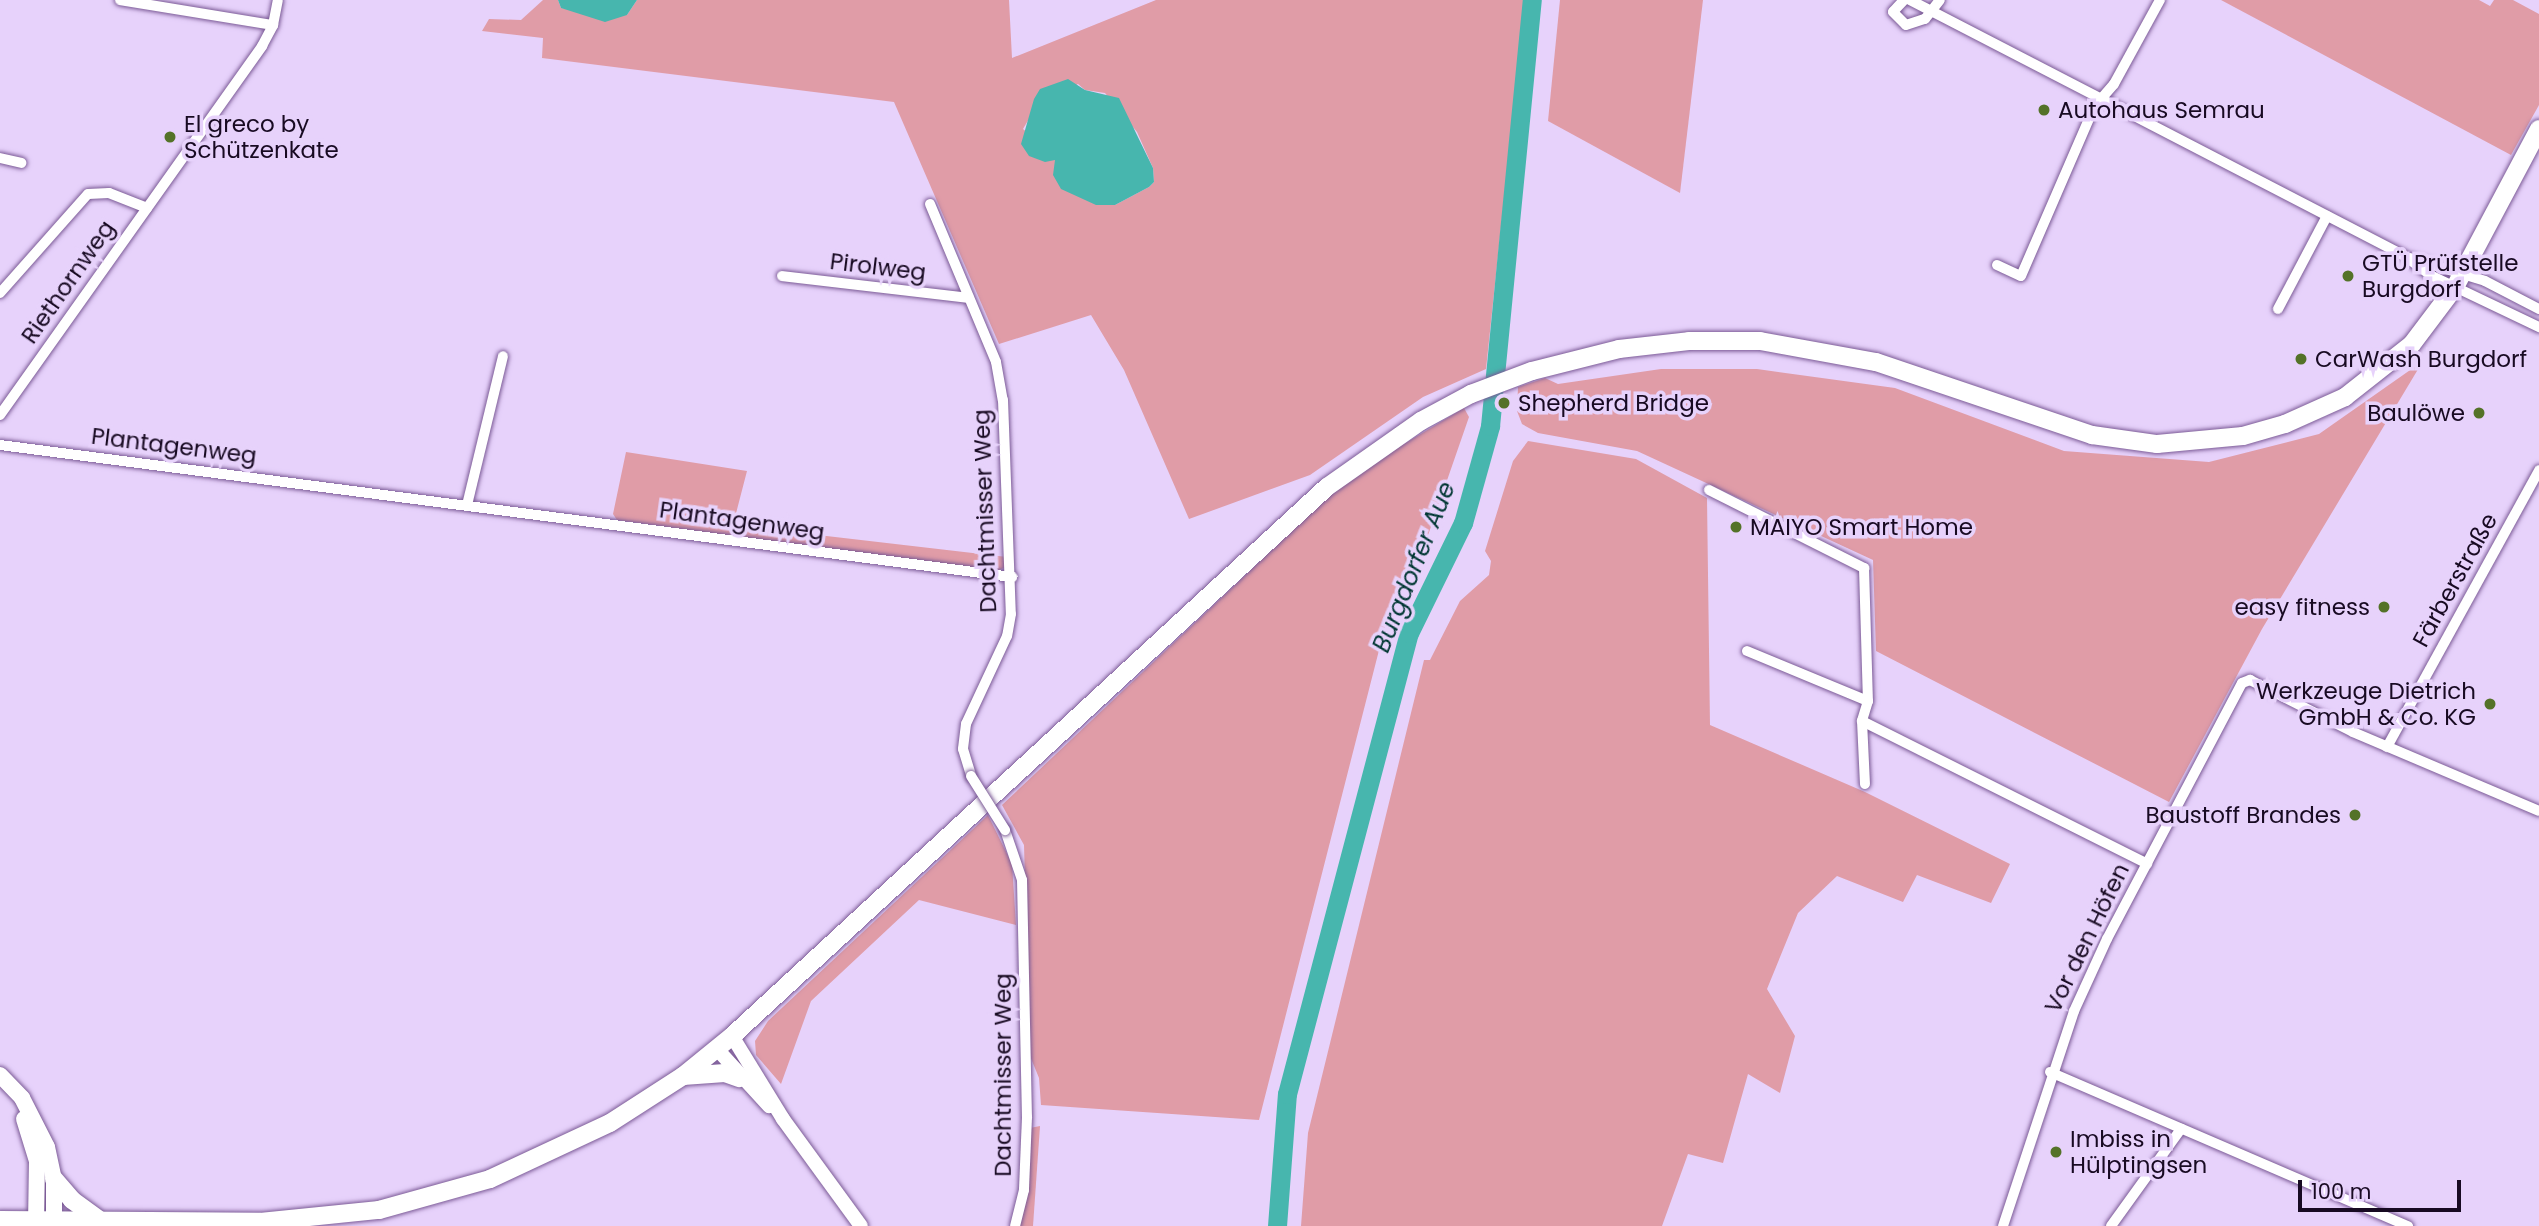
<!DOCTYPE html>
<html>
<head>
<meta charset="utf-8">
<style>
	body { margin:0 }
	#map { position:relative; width:2539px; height:1226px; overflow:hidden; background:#e7d2fb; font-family:Poppins,sans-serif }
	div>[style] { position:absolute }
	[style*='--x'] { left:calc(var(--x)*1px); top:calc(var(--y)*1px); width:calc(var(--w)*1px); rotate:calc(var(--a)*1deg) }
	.green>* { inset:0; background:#e09ca7 }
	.water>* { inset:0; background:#47b6ae }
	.river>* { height:19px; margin:-9.5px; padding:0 9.5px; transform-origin:9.5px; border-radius:9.5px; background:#47b6ae }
	.roads { filter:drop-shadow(0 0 2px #7b5a96) drop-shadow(0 0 2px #7b5a96) }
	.minor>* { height:10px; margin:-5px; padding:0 5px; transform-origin:5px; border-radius:5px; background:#fff }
	.tertiary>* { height:14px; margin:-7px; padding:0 7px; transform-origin:7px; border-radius:7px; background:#fff }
	.secondary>* { height:16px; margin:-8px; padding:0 8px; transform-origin:8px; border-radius:8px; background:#fff }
	.primary>* { height:18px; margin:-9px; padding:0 9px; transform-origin:9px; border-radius:9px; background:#fff }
	.bridges { filter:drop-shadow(0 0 2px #7b5a96) drop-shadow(0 0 2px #7b5a96) }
	.minor-bridge>* { height:10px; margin:-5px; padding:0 5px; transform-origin:5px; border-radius:5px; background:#fff }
	.dots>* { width:19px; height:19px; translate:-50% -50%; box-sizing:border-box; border:4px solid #e7d2fb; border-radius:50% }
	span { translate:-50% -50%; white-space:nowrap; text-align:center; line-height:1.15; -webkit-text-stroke:7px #e7d2fb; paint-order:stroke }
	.poi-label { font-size:23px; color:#180a22 }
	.left { translate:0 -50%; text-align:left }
	.right { translate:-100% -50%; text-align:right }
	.street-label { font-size:23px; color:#180a22 }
	.water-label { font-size:24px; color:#003632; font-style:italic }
	.scale { position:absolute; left:2298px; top:1180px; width:163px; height:32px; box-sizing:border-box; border:4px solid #180a22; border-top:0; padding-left:9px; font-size:21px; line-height:24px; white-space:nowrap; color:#180a22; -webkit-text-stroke:5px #e7d2fb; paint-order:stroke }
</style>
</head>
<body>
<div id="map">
	<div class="green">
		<div style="clip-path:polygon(evenodd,543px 0,558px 0,561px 8px,627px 15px,637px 0,1009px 0,1012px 58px,1156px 0,1525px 0,1486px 369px,1423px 397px,1310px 475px,1189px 519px,1124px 370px,1091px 315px,999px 344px,894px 102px,542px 58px,543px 38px,482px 31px,489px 19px,521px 20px,543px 0,1078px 84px,1085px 90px,1105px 93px,1137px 132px,1153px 168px,1154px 182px,1149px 187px,1115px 205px,1023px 129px,1033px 112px,1078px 84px)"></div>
		<div style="clip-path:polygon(1560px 0,1703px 0,1680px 193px,1548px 121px)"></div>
		<div style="clip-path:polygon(2221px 0,2479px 0,2490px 6px,2494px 0,2513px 0,2539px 14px,2539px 105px,2511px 155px)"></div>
		<div style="clip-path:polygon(2423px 361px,2262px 629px,2169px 802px,1876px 651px,1873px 560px,1637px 451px,1538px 433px,1522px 424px,1517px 411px,1518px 387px,1545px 378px,1558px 384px,1661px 369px,1757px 369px,1895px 388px,2064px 451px,2209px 462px,2319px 434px)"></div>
		<div style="clip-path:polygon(1464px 408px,1469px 417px,1426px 541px,1388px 615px,1259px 1120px,1041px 1105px,1039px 1078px,1030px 1056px,1024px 845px,1002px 805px,1326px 499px,1374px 462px)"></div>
		<div style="clip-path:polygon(1528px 441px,1636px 459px,1707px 498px,1710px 725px,1865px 792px,2010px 864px,1991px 903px,1917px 875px,1903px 902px,1837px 876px,1798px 913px,1767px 989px,1795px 1036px,1780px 1093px,1748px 1074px,1723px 1163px,1688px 1154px,1662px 1226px,1301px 1226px,1308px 1133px,1424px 660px,1430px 660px,1460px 601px,1489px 575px,1491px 561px,1485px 551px,1513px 461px)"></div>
		<div style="clip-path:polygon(626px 452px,747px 471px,733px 525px,1007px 557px,1006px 567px,994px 572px,617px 520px,613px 514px)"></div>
		<div style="clip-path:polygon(988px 815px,1012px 864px,1016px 925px,919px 900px,811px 1001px,781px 1084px,756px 1055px,755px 1041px,768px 1021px)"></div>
		<div style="clip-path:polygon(1040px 1126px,1033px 1226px,1019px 1226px,1030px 1128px)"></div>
	</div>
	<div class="water">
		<div style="clip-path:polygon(558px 0,637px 0,627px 15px,605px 22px,561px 8px)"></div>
		<div style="clip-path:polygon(1068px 79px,1085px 90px,1119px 98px,1153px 168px,1154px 182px,1149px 187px,1115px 205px,1096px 205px,1061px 189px,1053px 175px,1055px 160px,1045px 162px,1029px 156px,1021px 144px,1034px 99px,1040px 89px)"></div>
	</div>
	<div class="river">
		<div style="--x:1277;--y:1226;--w:132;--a:-85.7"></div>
		<div style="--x:1287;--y:1094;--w:477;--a:-75.2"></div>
		<div style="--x:1409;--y:633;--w:123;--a:-63.9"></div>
		<div style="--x:1463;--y:523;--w:101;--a:-74.4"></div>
		<div style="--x:1490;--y:426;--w:428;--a:-84.4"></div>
	</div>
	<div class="roads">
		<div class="minor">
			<div style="--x:120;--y:0;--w:155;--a:9.3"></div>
			<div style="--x:1904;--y:0;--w:16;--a:133"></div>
			<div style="--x:1893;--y:12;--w:18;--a:45"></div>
			<div style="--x:1906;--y:25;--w:20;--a:-18"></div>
			<div style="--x:1925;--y:19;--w:24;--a:-52"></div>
			<div style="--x:1910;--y:0;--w:555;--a:27.35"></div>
			<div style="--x:2403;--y:255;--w:36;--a:36"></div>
			<div style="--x:2432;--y:276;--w:119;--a:25.5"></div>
			<div style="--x:0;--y:158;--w:22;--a:13"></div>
			<div style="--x:930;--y:204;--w:171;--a:67.3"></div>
			<div style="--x:996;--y:362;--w:39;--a:80"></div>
			<div style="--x:1003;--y:400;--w:214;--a:87.9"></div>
			<div style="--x:1011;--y:614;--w:22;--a:100"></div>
			<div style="--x:1007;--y:636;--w:97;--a:115"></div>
			<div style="--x:966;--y:724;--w:25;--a:97"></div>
			<div style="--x:963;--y:749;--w:28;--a:73"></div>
			<div style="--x:2410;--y:258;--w:78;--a:17"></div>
			<div style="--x:2485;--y:281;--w:61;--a:27.4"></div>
			<div style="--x:1997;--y:265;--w:26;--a:25"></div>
			<div style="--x:2021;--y:276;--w:184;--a:-66.6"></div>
			<div style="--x:2094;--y:107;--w:30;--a:-49"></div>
			<div style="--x:2114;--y:84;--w:96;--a:-61.3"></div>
			<div style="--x:782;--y:276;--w:188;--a:6.7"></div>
			<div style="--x:0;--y:293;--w:132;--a:-48.4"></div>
			<div style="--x:88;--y:194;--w:21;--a:-3"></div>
			<div style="--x:109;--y:193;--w:41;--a:21.5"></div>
			<div style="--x:2278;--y:309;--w:105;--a:-62.2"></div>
			<div style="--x:0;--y:415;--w:453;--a:-54.6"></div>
			<div style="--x:262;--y:46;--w:24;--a:-62"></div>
			<div style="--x:273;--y:25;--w:25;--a:-79"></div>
			<div style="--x:0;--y:445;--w:1021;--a:7.43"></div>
			<div style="--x:1709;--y:490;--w:174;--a:26.7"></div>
			<div style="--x:1864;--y:568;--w:133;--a:88.3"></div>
			<div style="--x:1868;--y:701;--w:21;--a:107"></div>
			<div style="--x:1862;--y:721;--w:319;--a:26.6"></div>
			<div style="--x:467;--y:505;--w:153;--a:-76.4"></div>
			<div style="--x:1747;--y:651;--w:131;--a:22.5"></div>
			<div style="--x:1862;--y:721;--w:63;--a:87.3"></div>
			<div style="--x:2387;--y:747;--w:316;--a:-61.2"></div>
			<div style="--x:1005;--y:830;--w:53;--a:71.2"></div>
			<div style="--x:1022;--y:880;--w:237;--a:88.8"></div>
			<div style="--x:1027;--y:1117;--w:73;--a:92.4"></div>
			<div style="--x:1024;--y:1190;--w:37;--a:104"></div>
			<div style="--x:2050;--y:1072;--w:390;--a:23.3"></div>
			<div style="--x:2003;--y:1226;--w:226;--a:-71.7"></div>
			<div style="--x:2074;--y:1011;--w:79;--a:-65.4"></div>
			<div style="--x:2107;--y:939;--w:289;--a:-62.2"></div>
			<div style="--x:2242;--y:683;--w:9;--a:-21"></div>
			<div style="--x:2250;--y:680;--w:115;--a:26.8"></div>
			<div style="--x:2353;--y:732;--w:202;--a:23"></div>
			<div style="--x:2111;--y:1226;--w:120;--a:-54.2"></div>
		</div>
		<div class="tertiary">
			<div style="--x:732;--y:1036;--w:97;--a:58.4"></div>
			<div style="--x:783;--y:1119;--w:132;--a:53.9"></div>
			<div style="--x:716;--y:1048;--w:79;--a:47.6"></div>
		</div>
		<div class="secondary">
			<div style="--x:0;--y:1075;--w:32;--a:46"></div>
			<div style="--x:22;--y:1098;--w:55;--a:63"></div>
			<div style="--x:47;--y:1147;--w:33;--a:78"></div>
			<div style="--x:54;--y:1179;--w:47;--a:90"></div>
			<div style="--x:24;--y:1119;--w:44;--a:72.8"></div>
			<div style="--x:37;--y:1161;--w:65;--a:90.9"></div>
		</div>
		<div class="primary">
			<div style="--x:683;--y:1076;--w:42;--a:-4.1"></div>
			<div style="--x:725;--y:1073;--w:15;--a:20"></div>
			<div style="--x:54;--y:1179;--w:28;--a:49"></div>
			<div style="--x:72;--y:1200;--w:34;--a:36"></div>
			<div style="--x:0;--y:1220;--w:260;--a:0.4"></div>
			<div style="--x:260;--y:1222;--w:120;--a:-5.8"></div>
			<div style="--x:379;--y:1210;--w:115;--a:-15.6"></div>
			<div style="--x:490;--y:1179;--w:132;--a:-25"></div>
			<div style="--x:610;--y:1123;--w:87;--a:-32.8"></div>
			<div style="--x:683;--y:1076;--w:63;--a:-39.2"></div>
			<div style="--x:732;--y:1036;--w:810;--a:-42.7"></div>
			<div style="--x:1327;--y:487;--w:115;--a:-35.1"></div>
			<div style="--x:1421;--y:421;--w:57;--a:-28.4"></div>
			<div style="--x:1471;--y:394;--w:65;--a:-20.7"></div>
			<div style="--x:1532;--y:371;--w:90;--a:-14.2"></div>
			<div style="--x:1619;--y:349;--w:70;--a:-6.5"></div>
			<div style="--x:1689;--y:341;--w:71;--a:0"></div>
			<div style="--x:1760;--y:341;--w:118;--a:10.3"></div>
			<div style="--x:1876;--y:362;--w:228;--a:18.7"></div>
			<div style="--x:2092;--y:435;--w:66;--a:7.9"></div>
			<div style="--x:2157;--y:444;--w:86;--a:-5.3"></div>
			<div style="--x:2243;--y:436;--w:44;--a:-15.9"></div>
			<div style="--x:2285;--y:424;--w:66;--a:-24.2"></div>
			<div style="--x:2345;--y:397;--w:85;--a:-38.3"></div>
			<div style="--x:2412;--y:344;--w:71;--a:-53"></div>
			<div style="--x:2455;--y:287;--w:179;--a:-62"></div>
		</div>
	</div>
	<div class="bridges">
		<div class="minor-bridge">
			<div style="--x:971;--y:776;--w:64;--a:57.8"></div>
		</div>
	</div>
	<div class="dots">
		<div style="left:2044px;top:110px;background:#547228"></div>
		<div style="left:170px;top:137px;background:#547228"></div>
		<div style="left:2348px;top:276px;background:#547228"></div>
		<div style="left:2301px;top:359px;background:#547228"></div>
		<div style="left:1504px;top:403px;background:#547228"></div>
		<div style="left:2479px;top:413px;background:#547228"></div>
		<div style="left:1736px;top:527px;background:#547228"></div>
		<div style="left:2384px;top:607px;background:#547228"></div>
		<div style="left:2490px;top:704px;background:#547228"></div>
		<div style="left:2355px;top:815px;background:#547228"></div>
		<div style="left:2056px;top:1152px;background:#547228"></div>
	</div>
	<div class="poi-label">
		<span class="left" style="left:2058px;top:110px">Autohaus Semrau</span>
		<span class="left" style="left:184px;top:137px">El greco by<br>Schützenkate</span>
		<span class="left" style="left:2362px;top:276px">GTÜ Prüfstelle<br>Burgdorf</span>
		<span class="left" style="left:2315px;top:359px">CarWash Burgdorf</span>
		<span class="left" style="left:1518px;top:403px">Shepherd Bridge</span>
		<span class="right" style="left:2465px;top:413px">Baulöwe</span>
		<span class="left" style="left:1750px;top:527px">MAIYO Smart Home</span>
		<span class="right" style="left:2370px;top:607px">easy fitness</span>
		<span class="right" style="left:2476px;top:704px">Werkzeuge Dietrich<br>GmbH &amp; Co. KG</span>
		<span class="right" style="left:2341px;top:815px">Baustoff Brandes</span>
		<span class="left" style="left:2070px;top:1152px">Imbiss in<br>Hülptingsen</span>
	</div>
	<div class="street-label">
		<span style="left:878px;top:267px;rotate:7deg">Pirolweg</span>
		<span style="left:68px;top:282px;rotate:-55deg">Riethornweg</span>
		<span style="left:174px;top:446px;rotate:7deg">Plantagenweg</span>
		<span style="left:985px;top:511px;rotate:-92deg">Dachtmisser Weg</span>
		<span style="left:742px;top:521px;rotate:8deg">Plantagenweg</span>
		<span style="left:2455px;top:580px;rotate:-61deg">Färberstraße</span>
		<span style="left:2087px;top:938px;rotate:-64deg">Vor den Höfen</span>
		<span style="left:1003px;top:1075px;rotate:-90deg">Dachtmisser Weg</span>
	</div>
	<div class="water-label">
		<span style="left:1414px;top:567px;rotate:-68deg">Burgdorfer Aue</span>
	</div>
	<div class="scale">100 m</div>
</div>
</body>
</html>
